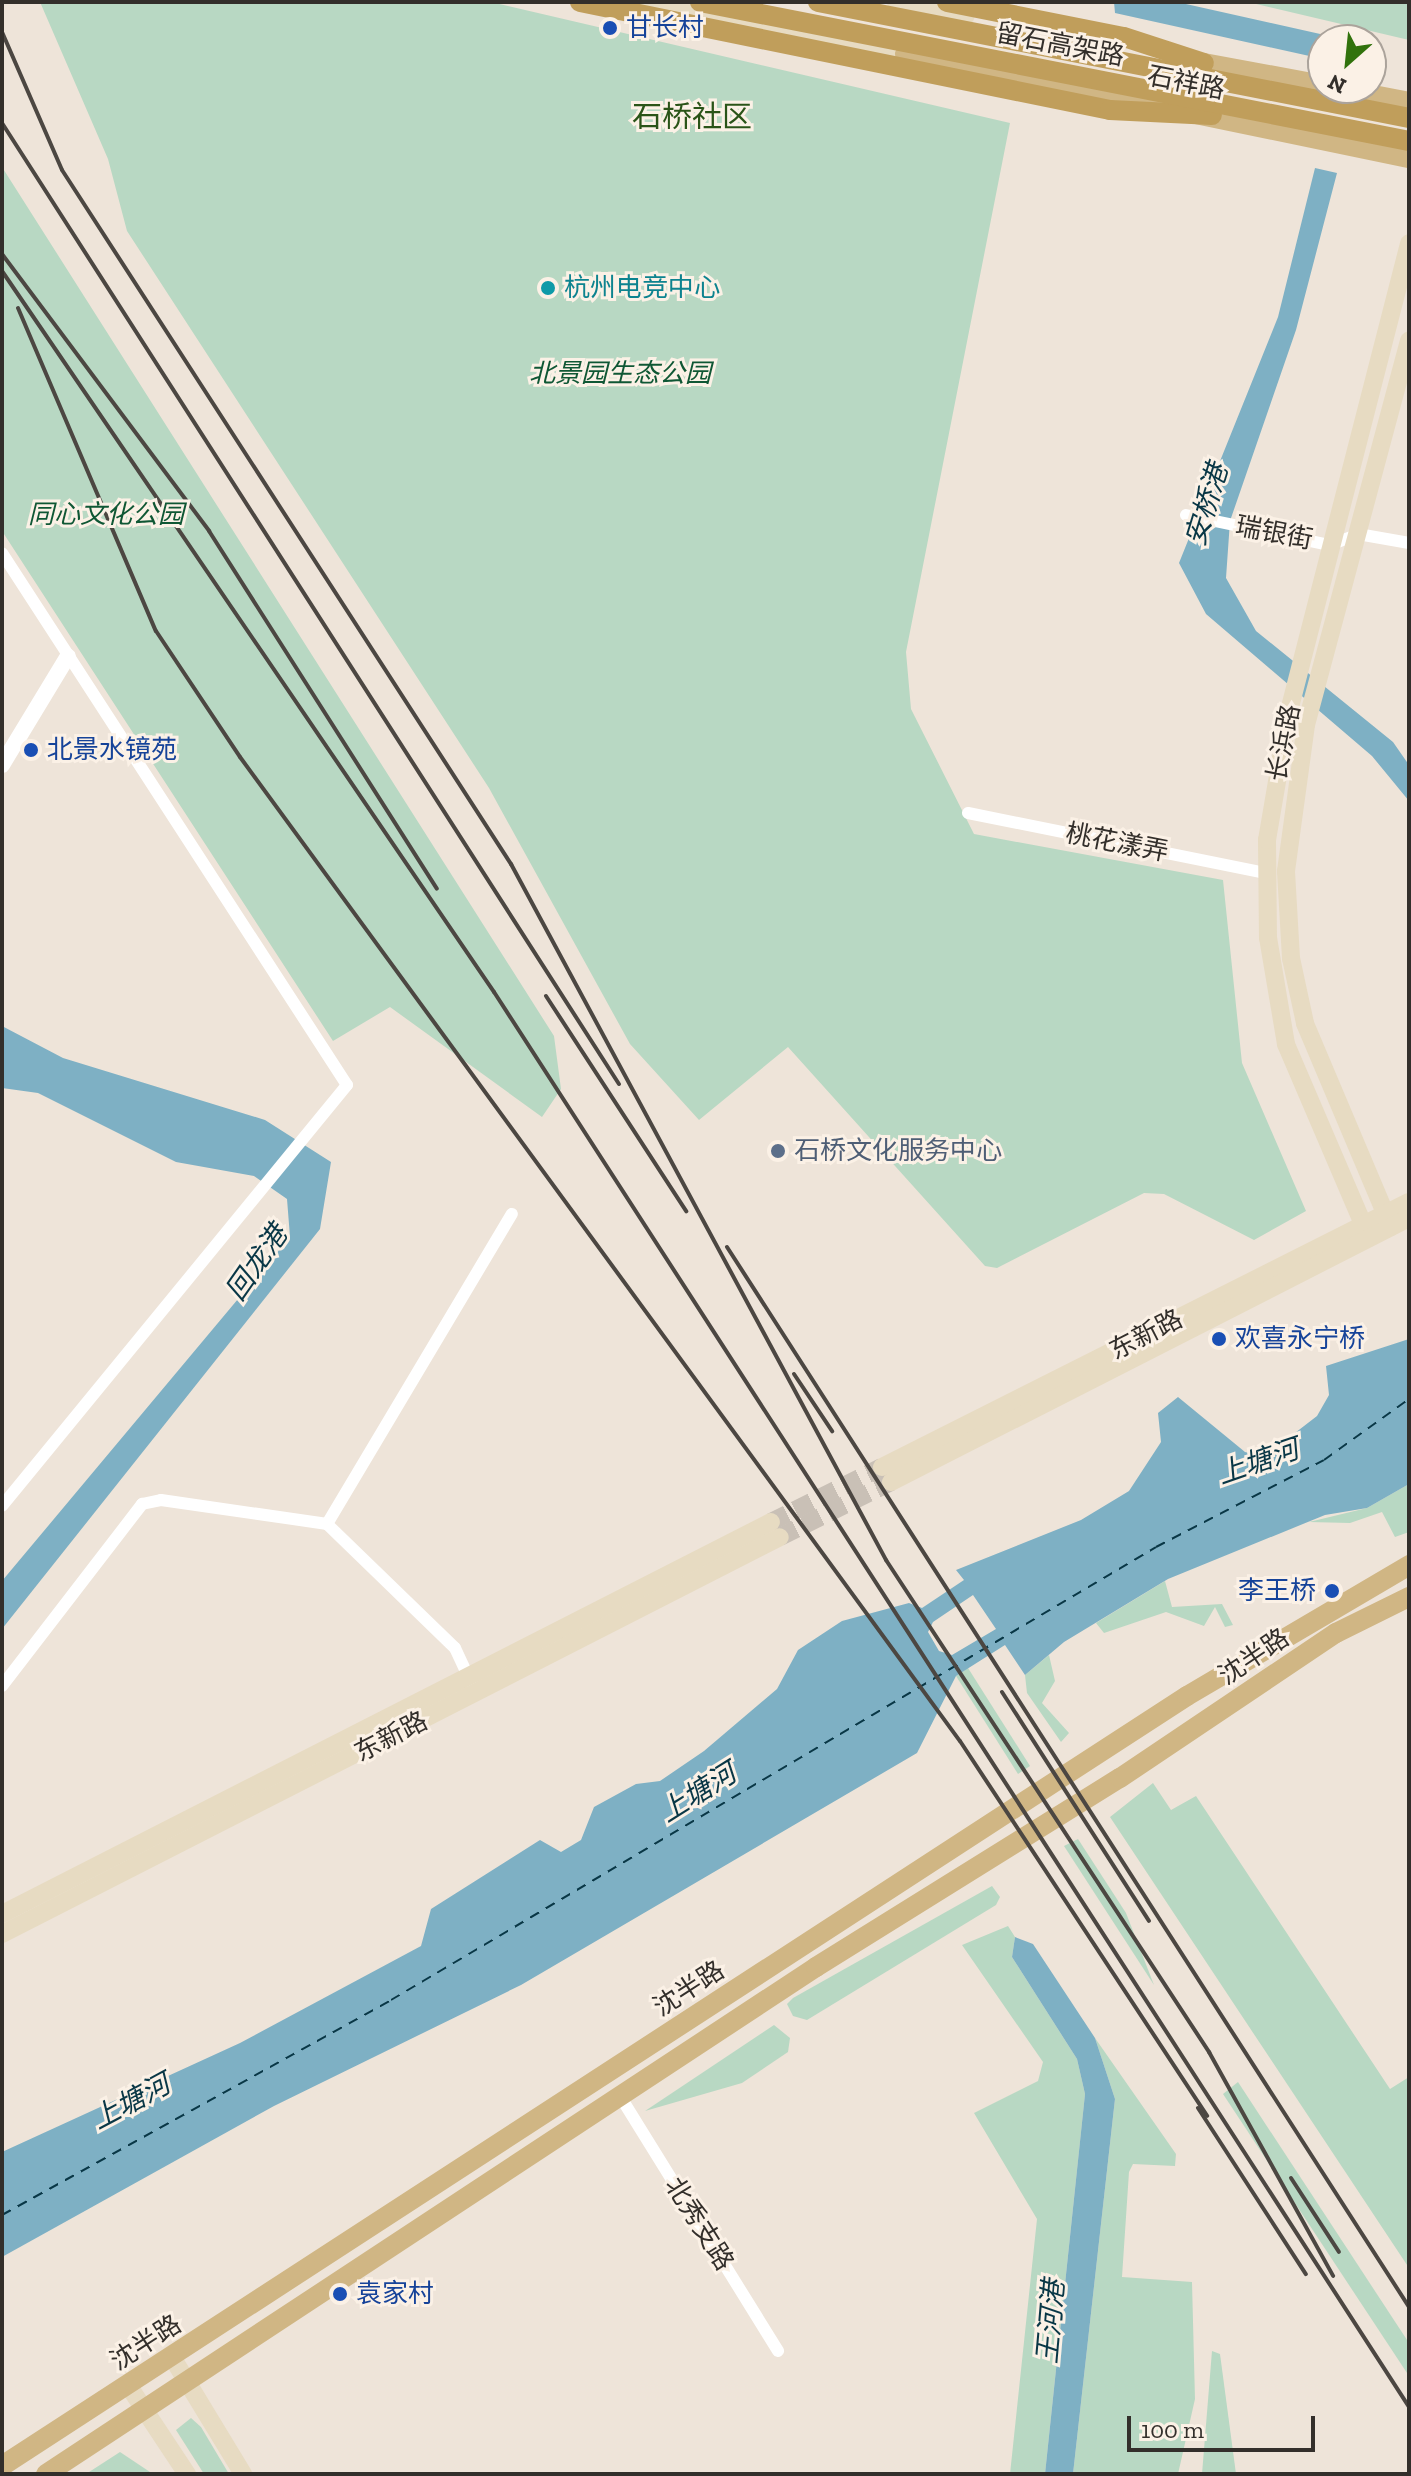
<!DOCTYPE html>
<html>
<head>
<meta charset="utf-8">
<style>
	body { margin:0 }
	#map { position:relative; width:1411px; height:2476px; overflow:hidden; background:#eee4d9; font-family:"Zilla Slab","Noto Sans SC",serif }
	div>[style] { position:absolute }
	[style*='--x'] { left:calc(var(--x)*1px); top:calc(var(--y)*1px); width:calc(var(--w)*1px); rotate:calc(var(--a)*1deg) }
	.green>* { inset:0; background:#b8d8c3 }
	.water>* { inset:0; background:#7eb0c4 }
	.ferry>* { height:2px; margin-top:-1px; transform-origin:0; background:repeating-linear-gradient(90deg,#093746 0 10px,transparent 0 18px) }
	.secondary-tunnel>* { height:18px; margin-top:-9px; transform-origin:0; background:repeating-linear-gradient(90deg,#c9c0b6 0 18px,transparent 0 27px) }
	.minor>* { height:12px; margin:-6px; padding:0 6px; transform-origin:6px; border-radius:6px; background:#fff }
	.tertiary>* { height:16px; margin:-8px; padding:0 8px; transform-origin:8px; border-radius:8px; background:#fff }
	.secondary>* { height:18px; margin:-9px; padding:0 9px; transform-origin:9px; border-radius:9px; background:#e7dbc2 }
	.primary>* { height:20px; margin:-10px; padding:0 10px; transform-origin:10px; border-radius:10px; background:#d0b684 }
	.trunk>* { height:20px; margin:-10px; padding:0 10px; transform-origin:10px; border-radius:10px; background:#c09e5b }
	.rail>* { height:4px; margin:-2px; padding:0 2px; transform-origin:2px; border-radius:2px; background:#4c4742 }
	.dots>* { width:22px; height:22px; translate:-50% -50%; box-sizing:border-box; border:4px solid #fbf1e6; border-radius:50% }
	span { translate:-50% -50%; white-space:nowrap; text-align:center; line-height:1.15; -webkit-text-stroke:6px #fbf1e6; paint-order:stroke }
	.transit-label { font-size:26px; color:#164399 }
	.left { translate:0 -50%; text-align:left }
	.right { translate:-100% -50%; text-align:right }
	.street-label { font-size:26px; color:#332f2b }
	.culture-label { font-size:26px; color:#0d838f }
	.park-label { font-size:26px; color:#0f5734; font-style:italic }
	.service-label { font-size:26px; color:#4e5e75 }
	.water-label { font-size:28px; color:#093746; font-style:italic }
	.quarter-label { font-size:30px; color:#2a5418 }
	.frame { position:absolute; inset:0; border:4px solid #332f2b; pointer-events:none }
	.north { position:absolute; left:1307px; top:24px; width:80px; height:80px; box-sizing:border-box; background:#fbf1e6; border:2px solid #aba39b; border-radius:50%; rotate:207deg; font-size:22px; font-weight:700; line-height:32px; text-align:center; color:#332f2b }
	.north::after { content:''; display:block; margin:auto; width:28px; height:36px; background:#31720c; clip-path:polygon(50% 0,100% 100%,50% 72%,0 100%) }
	.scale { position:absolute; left:1127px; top:2416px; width:188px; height:36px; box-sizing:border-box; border:4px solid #332f2b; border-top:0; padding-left:10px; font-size:24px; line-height:28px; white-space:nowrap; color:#332f2b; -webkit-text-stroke:6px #fbf1e6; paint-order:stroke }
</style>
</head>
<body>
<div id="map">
	<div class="green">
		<div style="clip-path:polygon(40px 2px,491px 2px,1010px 123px,906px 652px,911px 709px,974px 834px,1223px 880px,1242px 1063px,1306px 1211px,1254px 1240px,1164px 1194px,1144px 1193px,997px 1268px,985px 1266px,788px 1047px,699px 1120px,630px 1044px,489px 788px,127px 231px,108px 159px)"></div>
		<div style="clip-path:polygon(1409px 2px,1409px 40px,1252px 3px,1253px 2px)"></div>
		<div style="clip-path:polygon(2px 167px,554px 1036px,561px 1089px,542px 1117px,390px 1007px,333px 1041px,2px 531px)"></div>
		<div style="clip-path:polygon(1409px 1484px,1409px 1532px,1395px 1537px,1382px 1512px,1350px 1523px,1309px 1522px,1367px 1508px)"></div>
		<div style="clip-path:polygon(1165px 1581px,1172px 1607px,1222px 1604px,1233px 1625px,1225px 1627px,1215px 1607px,1204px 1626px,1166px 1612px,1104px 1633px,1096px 1623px)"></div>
		<div style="clip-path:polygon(1049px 1655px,1055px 1681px,1042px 1703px,1069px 1733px,1061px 1742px,1027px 1693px,1025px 1675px)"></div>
		<div style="clip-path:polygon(968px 1668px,1030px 1766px,1018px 1774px,956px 1676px)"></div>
		<div style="clip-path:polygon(1153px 1783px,1171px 1810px,1196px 1796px,1390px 2089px,1409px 2077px,1409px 2268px,1110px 1817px)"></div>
		<div style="clip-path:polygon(1078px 1839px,1126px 1913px,1154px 1985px,1064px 1846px)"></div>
		<div style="clip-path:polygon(992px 1886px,1000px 1897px,996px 1905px,807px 2020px,793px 2016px,787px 2004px,793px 1998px)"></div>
		<div style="clip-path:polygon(1008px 1926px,1015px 1937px,1012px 1957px,1077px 2059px,1085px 2094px,1045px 2474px,1010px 2474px,1037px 2219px,974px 2113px,1038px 2081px,1043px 2062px,962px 1945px)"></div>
		<div style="clip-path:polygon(774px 2025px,790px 2038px,788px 2052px,742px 2083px,645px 2111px)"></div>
		<div style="clip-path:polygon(1095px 2038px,1176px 2154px,1175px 2166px,1133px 2164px,1129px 2172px,1122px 2277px,1192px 2282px,1195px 2399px,1178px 2474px,1073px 2474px,1115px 2099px)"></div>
		<div style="clip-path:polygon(1238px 2082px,1409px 2343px,1409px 2376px,1223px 2094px)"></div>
		<div style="clip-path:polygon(1212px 2351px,1220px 2354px,1236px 2474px,1202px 2474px)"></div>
		<div style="clip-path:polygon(191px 2418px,201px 2427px,229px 2474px,204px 2474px,176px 2430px)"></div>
		<div style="clip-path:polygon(120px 2452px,150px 2472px,86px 2474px)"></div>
	</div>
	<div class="water">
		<div style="clip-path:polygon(1114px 2px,1177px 2px,1347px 40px,1323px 40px,1323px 59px,1115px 13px)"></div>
		<div style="clip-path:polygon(1315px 168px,1337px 173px,1296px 330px,1230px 521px,1226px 578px,1256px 631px,1393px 742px,1409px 765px,1409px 801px,1372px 756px,1206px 614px,1179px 563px,1278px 317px)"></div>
		<div style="clip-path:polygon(2px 1026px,63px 1058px,265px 1120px,331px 1162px,320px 1229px,2px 1629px,2px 1581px,290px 1237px,287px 1199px,254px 1176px,176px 1162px,38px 1093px,2px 1088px)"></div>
		<div style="clip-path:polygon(evenodd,1409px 1339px,1409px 1484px,1367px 1508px,1325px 1515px,1168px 1579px,1064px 1642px,1025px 1675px,1005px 1645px,956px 1676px,917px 1753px,521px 1985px,274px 2106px,2px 2257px,2px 2152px,240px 2043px,421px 1946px,431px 1909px,540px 1840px,561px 1852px,581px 1840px,594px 1807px,636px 1784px,660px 1781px,704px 1751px,777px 1689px,798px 1650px,842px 1621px,909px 1603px,922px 1608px,964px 1580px,956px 1570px,1081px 1520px,1129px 1491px,1161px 1442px,1158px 1413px,1178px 1397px,1245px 1452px,1264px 1457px,1317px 1416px,1329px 1395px,1326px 1366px,1409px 1339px,973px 1595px,996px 1629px,952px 1655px,939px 1651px,928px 1632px,933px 1622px,973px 1595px)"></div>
		<div style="clip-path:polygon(1015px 1937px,1033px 1944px,1095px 2038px,1115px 2099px,1073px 2474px,1045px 2474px,1085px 2094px,1077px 2059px,1012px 1957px)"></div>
	</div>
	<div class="ferry">
		<div style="--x:2;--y:2215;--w:444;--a:-28.9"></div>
		<div style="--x:391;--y:2000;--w:889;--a:-30.63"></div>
		<div style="--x:1156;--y:1547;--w:189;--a:-27.4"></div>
		<div style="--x:1324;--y:1460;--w:105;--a:-35.7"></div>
	</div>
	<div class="secondary-tunnel">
		<div style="--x:771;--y:1522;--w:124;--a:-26.4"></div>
		<div style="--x:780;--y:1537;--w:124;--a:-26.4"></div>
	</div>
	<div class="minor">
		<div style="--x:1186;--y:515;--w:147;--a:11.8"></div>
		<div style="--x:1330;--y:545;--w:30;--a:-21"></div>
		<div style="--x:1358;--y:534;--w:52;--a:10"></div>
		<div style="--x:2;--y:553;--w:634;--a:57.04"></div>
		<div style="--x:347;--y:1085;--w:544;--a:129.33"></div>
		<div style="--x:968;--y:813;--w:304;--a:11.4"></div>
		<div style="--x:327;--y:1524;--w:361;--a:-59.2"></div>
		<div style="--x:2;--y:1686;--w:230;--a:-52.4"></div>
		<div style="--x:142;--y:1504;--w:19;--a:-12"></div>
		<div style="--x:161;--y:1500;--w:168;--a:8.2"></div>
		<div style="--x:327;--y:1524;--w:178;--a:44.1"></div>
		<div style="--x:455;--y:1648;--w:38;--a:65"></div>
		<div style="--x:620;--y:2096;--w:300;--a:58.2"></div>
	</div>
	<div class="tertiary">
		<div style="--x:2;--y:765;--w:127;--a:-58.8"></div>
	</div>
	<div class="secondary">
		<div style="--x:644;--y:2;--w:266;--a:11.3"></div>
		<div style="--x:896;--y:2;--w:71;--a:11.3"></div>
		<div style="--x:1391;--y:1227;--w:221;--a:-112.9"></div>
		<div style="--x:1305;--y:1023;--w:66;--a:-102.2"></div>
		<div style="--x:1291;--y:958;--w:87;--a:-93.3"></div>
		<div style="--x:1286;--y:871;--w:147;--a:-82.2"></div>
		<div style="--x:1306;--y:725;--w:398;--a:-75"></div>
		<div style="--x:1369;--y:1238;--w:211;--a:-113.2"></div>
		<div style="--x:1286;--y:1044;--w:108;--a:-99.6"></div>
		<div style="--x:1268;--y:938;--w:98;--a:-90.6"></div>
		<div style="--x:1267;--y:840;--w:131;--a:-80.3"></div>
		<div style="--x:1289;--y:711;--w:483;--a:-75.6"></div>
		<div style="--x:882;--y:1467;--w:590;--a:-26.7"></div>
		<div style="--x:891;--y:1482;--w:581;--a:-27.01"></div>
		<div style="--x:2;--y:1914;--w:863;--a:-27.01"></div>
		<div style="--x:2;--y:1934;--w:873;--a:-27.03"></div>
		<div style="--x:172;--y:2357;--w:137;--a:58.7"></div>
		<div style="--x:128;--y:2385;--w:107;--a:56.5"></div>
	</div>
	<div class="primary">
		<div style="--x:905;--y:54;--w:515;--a:11.66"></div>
		<div style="--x:1204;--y:63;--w:121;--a:10.5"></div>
		<div style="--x:1337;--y:88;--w:73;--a:11"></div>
		<div style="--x:2;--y:2466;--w:1413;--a:-33.02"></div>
		<div style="--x:1187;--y:1696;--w:258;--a:-30.5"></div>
		<div style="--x:46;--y:2474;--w:922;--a:-33.36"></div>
		<div style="--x:816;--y:1967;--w:358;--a:-31.9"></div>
		<div style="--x:1120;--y:1778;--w:260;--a:-33.9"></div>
		<div style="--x:1336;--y:1633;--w:81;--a:-26.3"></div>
	</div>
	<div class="trunk">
		<div style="--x:580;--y:2;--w:541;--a:11.52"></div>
		<div style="--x:1110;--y:110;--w:102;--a:2.8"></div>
		<div style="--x:700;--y:2;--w:722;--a:11.09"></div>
		<div style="--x:818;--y:2;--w:602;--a:11.1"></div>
		<div style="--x:947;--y:2;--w:180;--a:11.2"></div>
		<div style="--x:1124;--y:37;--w:84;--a:18"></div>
	</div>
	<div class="rail">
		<div style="--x:2;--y:32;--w:150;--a:66.5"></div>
		<div style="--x:62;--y:170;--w:827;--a:57.1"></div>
		<div style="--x:511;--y:864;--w:791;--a:61.68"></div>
		<div style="--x:886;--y:1560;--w:589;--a:56.71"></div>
		<div style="--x:1209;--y:2052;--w:256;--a:61"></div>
		<div style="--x:2;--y:123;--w:1142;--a:57.3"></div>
		<div style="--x:2;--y:254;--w:346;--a:53.2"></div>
		<div style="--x:209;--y:531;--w:424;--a:57.5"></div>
		<div style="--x:2;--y:271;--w:873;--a:55.69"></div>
		<div style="--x:494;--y:992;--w:1685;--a:57.11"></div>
		<div style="--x:18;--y:308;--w:351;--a:66.9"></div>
		<div style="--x:156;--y:631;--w:151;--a:56.3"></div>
		<div style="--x:240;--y:757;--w:1219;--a:53.81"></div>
		<div style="--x:960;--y:1741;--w:449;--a:56.6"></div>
		<div style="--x:546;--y:996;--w:257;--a:56.9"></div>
		<div style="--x:727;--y:1247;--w:1260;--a:57.24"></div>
		<div style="--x:794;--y:1374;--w:69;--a:56.3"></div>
		<div style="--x:1002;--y:1692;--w:272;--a:57.3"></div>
		<div style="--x:1198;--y:2108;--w:198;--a:57"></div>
		<div style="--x:1291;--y:2178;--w:88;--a:57"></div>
	</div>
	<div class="dots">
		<div style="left:610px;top:28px;background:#1a4fb4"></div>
		<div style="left:548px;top:288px;background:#0f9aa8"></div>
		<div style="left:31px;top:750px;background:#1a4fb4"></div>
		<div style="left:778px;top:1151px;background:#5c6f8a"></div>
		<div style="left:1219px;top:1339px;background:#1a4fb4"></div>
		<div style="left:1332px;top:1591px;background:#1a4fb4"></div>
		<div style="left:340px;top:2294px;background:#1a4fb4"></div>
	</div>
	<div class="transit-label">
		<span class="left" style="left:626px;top:28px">甘长村</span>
		<span class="left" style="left:47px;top:750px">北景水镜苑</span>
		<span class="left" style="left:1235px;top:1339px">欢喜永宁桥</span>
		<span class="right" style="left:1316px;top:1591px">李王桥</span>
		<span class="left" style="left:356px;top:2294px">袁家村</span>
	</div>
	<div class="street-label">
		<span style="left:1060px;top:45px;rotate:11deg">留石高架路</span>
		<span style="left:1186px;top:83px;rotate:11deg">石祥路</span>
		<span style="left:1274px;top:533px;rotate:11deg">瑞银街</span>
		<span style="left:1284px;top:743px;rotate:-79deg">长浜路</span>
		<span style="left:1117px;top:843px;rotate:11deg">桃花漾弄</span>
		<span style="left:1146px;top:1335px;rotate:-27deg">东新路</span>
		<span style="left:1254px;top:1657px;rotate:-34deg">沈半路</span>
		<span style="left:391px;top:1737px;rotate:-27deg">东新路</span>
		<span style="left:689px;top:1989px;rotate:-33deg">沈半路</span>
		<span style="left:699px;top:2224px;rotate:58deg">北秀支路</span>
		<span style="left:146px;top:2343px;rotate:-33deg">沈半路</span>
	</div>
	<div class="culture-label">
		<span class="left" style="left:564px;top:288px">杭州电竞中心</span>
	</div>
	<div class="park-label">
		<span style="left:620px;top:374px">北景园生态公园</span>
		<span style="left:106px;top:515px">同心文化公园</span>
	</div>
	<div class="service-label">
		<span class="left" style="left:794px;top:1151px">石桥文化服务中心</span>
	</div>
	<div class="water-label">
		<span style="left:1207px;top:505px;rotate:-73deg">安桥港</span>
		<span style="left:257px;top:1263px;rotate:-55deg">回龙港</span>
		<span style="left:1258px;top:1462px;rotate:-19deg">上塘河</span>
		<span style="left:698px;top:1793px;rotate:-32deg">上塘河</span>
		<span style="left:131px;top:2102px;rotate:-28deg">上塘河</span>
		<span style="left:1051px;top:2322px;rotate:-85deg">王河港</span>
	</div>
	<div class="quarter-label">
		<span style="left:692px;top:117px">石桥社区</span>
	</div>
	<div class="frame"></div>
	<div class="north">N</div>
	<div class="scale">100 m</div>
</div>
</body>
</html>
